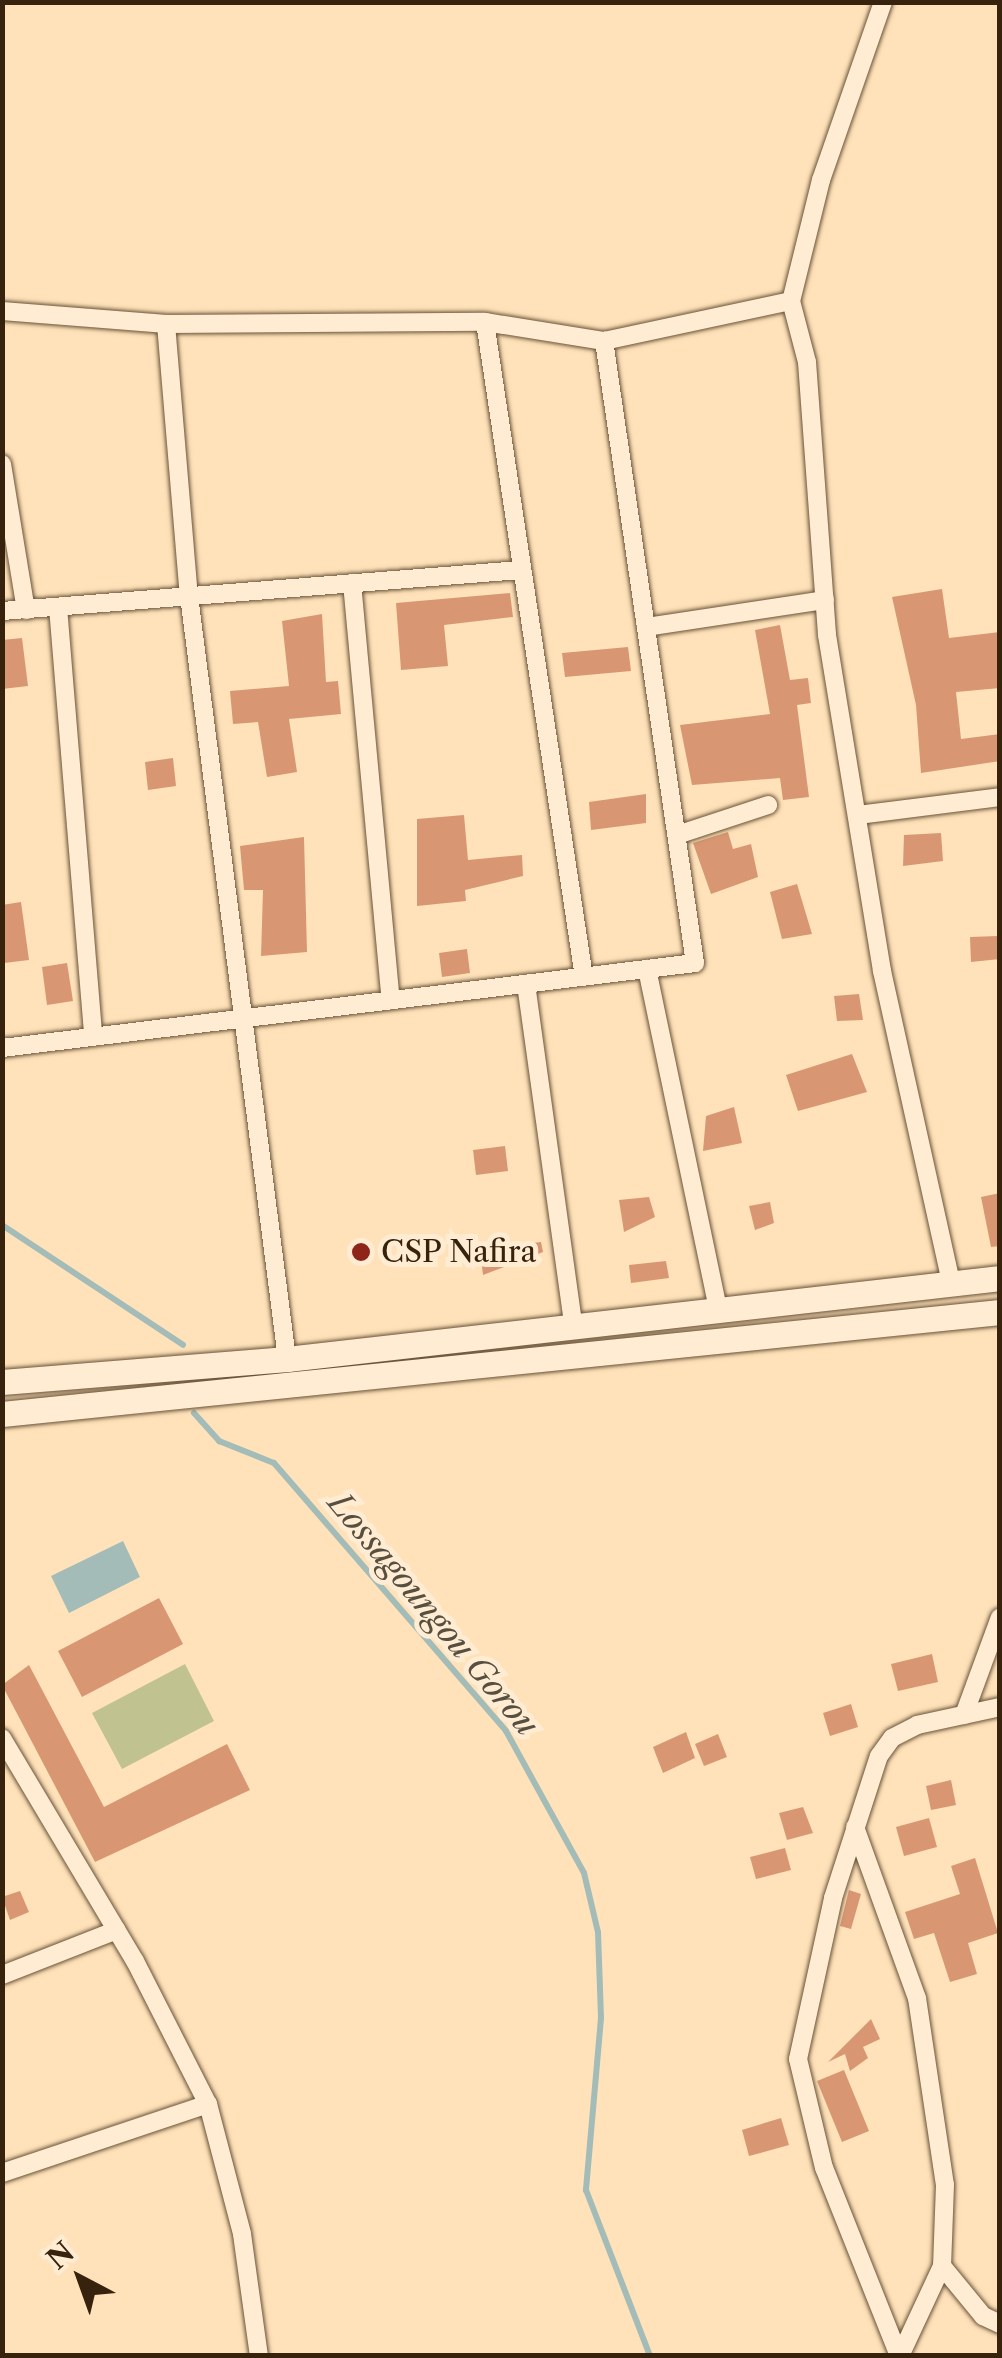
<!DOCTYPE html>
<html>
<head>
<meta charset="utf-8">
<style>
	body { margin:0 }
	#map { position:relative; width:1002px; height:2358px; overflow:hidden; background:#ffe2b9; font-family:"Libre Caslon Text",serif }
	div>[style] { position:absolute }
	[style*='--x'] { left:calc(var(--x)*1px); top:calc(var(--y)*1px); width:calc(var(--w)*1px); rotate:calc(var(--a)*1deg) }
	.green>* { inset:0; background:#c0c390 }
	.water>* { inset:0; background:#a3bcb8 }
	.stream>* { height:6px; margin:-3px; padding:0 3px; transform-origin:3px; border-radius:3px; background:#a3bcb8 }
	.building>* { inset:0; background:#d89772 }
	.roads { filter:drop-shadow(0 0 2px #685238) drop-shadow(0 0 2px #685238) }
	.minor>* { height:18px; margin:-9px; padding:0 9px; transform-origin:9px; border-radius:9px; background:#ffecd2 }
	.secondary>* { height:25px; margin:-12.5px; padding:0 12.5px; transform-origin:12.5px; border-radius:12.5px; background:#ffecd2 }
	.dots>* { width:28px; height:28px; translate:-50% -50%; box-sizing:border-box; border:5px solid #ffecd2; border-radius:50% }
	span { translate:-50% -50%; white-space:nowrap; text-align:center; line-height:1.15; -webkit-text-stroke:10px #ffecd2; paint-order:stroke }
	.poi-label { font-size:30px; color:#36220d }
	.left { translate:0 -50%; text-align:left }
	.water-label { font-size:32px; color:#575040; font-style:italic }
	.frame { position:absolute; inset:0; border:5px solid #36220d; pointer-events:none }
	.north { position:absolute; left:30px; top:2228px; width:100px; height:100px; -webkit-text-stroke:8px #ffecd2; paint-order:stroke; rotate:319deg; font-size:28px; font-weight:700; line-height:40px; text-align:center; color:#36220d }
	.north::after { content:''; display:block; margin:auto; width:35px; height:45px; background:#36220d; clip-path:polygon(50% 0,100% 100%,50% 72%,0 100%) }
</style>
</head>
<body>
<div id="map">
	<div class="green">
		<div style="clip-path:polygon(185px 1664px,214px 1721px,122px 1769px,92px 1713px)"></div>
	</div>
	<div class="water">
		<div style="clip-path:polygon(123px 1541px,140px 1577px,69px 1613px,51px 1576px)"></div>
	</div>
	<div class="stream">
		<div style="--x:2;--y:1225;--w:217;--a:33.5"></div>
		<div style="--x:194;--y:1413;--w:38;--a:48"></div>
		<div style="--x:219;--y:1441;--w:59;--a:21.8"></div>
		<div style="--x:274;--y:1463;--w:354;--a:49.1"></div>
		<div style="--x:506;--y:1731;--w:162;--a:61.2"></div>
		<div style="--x:584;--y:1873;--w:61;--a:76.7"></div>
		<div style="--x:598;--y:1932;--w:86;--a:88"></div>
		<div style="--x:601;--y:2018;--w:173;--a:95"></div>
		<div style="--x:586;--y:2190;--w:178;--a:68.9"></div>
	</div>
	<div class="building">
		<div style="clip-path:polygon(942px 589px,949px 638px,1000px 632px,1000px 688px,956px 692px,961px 739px,1000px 734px,1000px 761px,921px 773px,916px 705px,892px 597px)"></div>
		<div style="clip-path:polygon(510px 593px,513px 617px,444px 625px,448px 666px,401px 670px,396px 603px)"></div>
		<div style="clip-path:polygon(322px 614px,326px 682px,338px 681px,341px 714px,289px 719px,297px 772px,267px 777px,258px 722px,233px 724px,230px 691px,289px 686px,282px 621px)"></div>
		<div style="clip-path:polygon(780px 625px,790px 680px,808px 678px,811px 703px,797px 705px,809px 797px,783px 800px,780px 778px,692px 785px,680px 725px,770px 714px,755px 630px)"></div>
		<div style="clip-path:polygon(22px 638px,28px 686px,2px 689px,2px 640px)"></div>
		<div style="clip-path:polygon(628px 647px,631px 671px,565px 677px,562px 653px)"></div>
		<div style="clip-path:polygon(173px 758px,176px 786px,148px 790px,145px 762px)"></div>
		<div style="clip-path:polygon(646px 794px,646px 823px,591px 830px,589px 802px)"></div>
		<div style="clip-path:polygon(464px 815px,468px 860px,522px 855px,523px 876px,465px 890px,466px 901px,417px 906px,417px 819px)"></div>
		<div style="clip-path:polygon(728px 832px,733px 849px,751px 844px,758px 877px,711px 894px,693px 843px)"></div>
		<div style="clip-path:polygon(941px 833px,943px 861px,903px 866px,904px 835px)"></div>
		<div style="clip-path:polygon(304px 837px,307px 952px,261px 956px,263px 890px,244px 890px,240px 846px)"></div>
		<div style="clip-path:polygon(797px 884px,812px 934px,782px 939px,770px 892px)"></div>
		<div style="clip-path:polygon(21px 902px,29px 960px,4px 963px,2px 905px)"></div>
		<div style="clip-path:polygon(998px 936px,1000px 959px,971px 962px,970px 937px)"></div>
		<div style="clip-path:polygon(467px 949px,470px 973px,442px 977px,439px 953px)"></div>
		<div style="clip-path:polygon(67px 963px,73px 1001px,47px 1005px,42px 967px)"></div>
		<div style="clip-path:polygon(859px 994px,863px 1020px,837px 1021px,834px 996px)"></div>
		<div style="clip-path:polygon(852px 1054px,867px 1092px,798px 1111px,786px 1075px)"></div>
		<div style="clip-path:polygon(734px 1107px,742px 1143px,703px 1151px,706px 1116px)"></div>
		<div style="clip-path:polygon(505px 1146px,508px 1171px,476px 1175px,473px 1150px)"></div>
		<div style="clip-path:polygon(1000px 1193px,1000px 1246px,991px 1247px,981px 1197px)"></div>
		<div style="clip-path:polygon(649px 1197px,655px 1217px,624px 1232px,619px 1200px)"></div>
		<div style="clip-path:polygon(770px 1202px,774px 1223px,755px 1230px,749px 1206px)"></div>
		<div style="clip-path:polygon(541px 1242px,543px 1252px,483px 1275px,480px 1249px)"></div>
		<div style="clip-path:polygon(666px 1261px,669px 1278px,631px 1283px,629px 1265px)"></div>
		<div style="clip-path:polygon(159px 1598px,183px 1644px,82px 1697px,58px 1651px)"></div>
		<div style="clip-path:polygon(932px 1654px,938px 1682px,898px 1691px,891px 1664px)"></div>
		<div style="clip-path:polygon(29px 1665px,104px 1807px,227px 1744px,250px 1790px,95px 1862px,2px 1685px)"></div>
		<div style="clip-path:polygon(851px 1704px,858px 1727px,830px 1736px,823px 1713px)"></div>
		<div style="clip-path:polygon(686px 1732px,695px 1758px,663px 1773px,653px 1747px)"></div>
		<div style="clip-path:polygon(718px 1734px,727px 1757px,704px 1766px,695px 1744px)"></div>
		<div style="clip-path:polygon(951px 1780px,956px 1805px,931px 1810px,926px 1786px)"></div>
		<div style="clip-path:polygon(803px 1807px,813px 1833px,787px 1840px,779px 1813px)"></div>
		<div style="clip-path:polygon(929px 1818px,937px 1847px,904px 1856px,896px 1827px)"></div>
		<div style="clip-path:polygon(785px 1848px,791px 1870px,756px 1879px,750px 1857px)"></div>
		<div style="clip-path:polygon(975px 1858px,998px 1933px,968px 1943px,977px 1974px,950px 1982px,934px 1933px,914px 1939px,905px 1912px,960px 1894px,951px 1866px)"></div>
		<div style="clip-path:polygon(849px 1890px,861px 1894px,851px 1929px,840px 1926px)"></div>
		<div style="clip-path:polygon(20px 1891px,29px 1912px,10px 1920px,2px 1897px)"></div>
		<div style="clip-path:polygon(871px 2019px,880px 2039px,863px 2047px,868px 2058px,850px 2071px,845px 2054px,828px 2062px)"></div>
		<div style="clip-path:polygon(844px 2070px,869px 2131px,842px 2142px,817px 2081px)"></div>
		<div style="clip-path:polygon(781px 2118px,789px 2145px,749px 2156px,742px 2130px)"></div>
	</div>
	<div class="roads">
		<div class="minor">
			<div style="--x:883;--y:2;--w:188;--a:109.2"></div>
			<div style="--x:821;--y:180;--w:125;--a:103.9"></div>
			<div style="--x:791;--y:301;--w:63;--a:75.3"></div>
			<div style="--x:807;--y:362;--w:274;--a:85.8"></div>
			<div style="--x:827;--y:635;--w:340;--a:80.7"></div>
			<div style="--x:882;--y:971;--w:320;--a:77.5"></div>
			<div style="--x:2;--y:311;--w:165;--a:4.5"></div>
			<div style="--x:166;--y:324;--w:319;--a:-0.4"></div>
			<div style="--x:485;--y:322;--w:121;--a:9.1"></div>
			<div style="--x:604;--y:341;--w:191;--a:-12.1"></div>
			<div style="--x:485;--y:322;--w:662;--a:81.41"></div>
			<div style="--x:166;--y:324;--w:273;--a:85.2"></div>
			<div style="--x:189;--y:596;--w:769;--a:82.68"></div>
			<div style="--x:2;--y:464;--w:148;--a:80.7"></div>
			<div style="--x:352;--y:583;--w:419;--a:84.7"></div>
			<div style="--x:58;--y:607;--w:431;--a:85.3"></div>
			<div style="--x:2;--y:611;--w:521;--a:-4.52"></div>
			<div style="--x:646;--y:627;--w:181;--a:-8.6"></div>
			<div style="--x:858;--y:815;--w:143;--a:-7.2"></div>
			<div style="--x:677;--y:835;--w:96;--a:-18.2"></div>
			<div style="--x:647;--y:969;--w:352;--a:78.2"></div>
			<div style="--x:526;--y:984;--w:348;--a:82.1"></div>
			<div style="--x:2;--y:1048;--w:698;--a:-6.99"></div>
			<div style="--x:695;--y:963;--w:629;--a:-98.32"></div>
			<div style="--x:964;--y:1715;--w:104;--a:-69.8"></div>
			<div style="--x:2;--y:1738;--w:260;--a:59.2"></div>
			<div style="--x:135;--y:1961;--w:161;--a:63"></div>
			<div style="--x:208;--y:2104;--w:134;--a:75.3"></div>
			<div style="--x:242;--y:2234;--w:123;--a:82.1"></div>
			<div style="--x:855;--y:1827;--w:182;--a:70.1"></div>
			<div style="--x:917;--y:1998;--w:189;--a:81.5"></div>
			<div style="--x:945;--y:2185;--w:81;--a:92.1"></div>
			<div style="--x:942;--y:2266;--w:99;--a:115"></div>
			<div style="--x:2;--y:1975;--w:123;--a:-21.4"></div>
			<div style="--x:2;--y:2173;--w:217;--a:-18.5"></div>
			<div style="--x:942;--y:2266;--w:65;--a:50.6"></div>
			<div style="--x:983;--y:2316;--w:19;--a:25"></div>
			<div style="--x:899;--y:2356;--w:202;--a:-111.7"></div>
			<div style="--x:824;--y:2168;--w:112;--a:-103.4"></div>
			<div style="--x:798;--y:2059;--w:165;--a:-77.7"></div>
			<div style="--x:833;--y:1898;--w:149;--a:-72.1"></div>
			<div style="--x:879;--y:1756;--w:22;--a:-54"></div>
			<div style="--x:892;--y:1738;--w:28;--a:-27"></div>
			<div style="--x:917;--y:1725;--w:85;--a:-12.2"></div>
		</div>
		<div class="secondary">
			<div style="--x:2;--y:1382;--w:286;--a:-4.6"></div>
			<div style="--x:287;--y:1359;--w:718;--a:-6.48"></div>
			<div style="--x:2;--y:1414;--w:1003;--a:-5.84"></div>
		</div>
	</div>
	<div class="dots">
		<div style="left:361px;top:1252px;background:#8f2418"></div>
	</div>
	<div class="poi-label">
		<span class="left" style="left:381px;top:1252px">CSP Nafira</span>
	</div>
	<div class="water-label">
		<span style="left:433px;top:1614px;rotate:50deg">Lossagoungou Gorou</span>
	</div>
	<div class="frame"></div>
	<div class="north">N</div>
</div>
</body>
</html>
